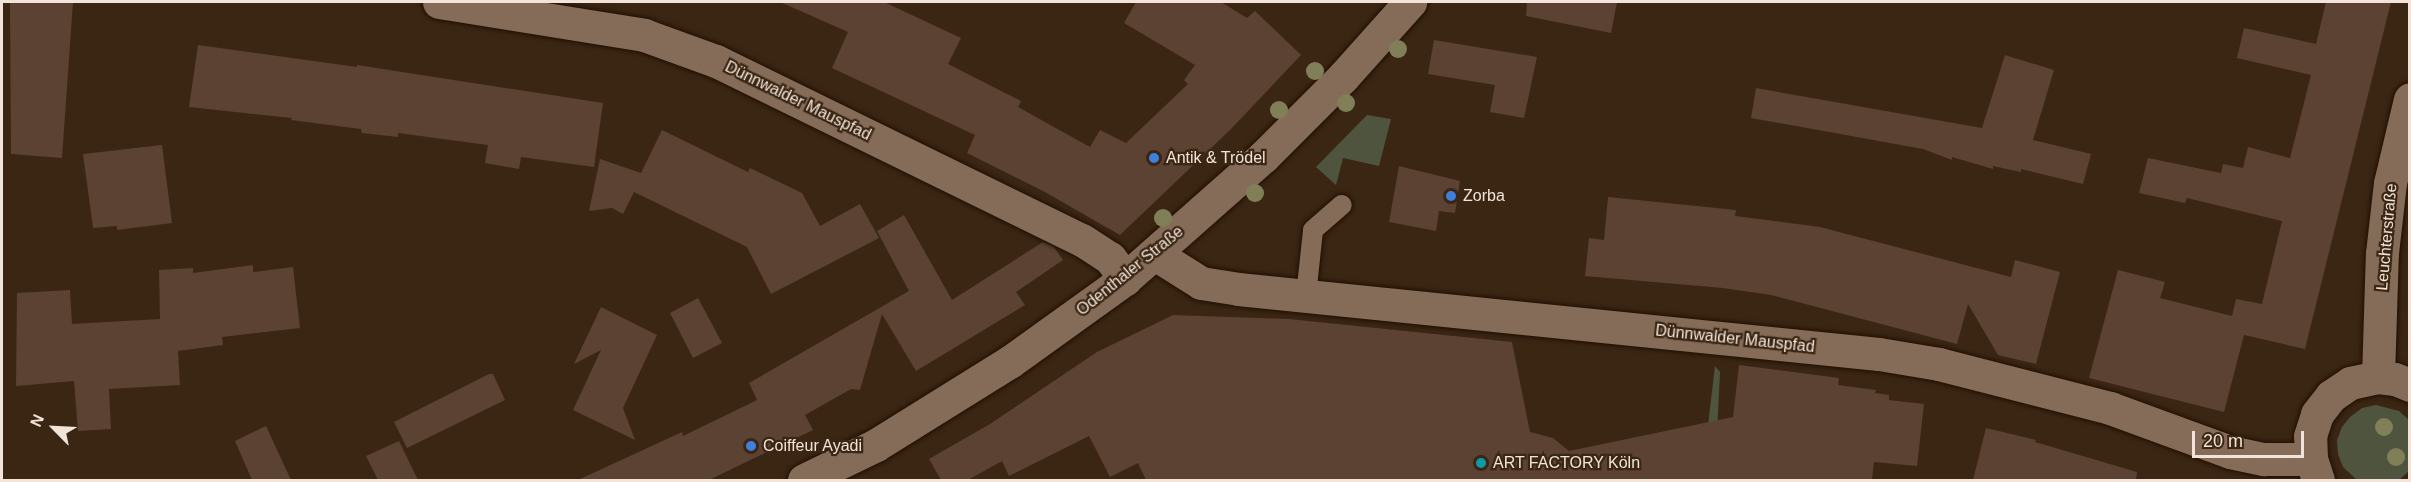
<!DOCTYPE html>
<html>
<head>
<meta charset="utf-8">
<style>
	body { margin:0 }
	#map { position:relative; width:2411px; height:482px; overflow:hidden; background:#3b2614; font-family:Arial,sans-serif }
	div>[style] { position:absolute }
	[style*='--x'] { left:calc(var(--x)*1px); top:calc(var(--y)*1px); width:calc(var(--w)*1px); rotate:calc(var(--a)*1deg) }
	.green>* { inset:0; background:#4e543e }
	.building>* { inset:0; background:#5b4233 }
	.roads { filter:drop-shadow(0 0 2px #210f00) drop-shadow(0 0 2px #210f00) }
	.service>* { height:20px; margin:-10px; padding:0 10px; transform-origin:10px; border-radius:10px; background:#846c58 }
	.minor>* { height:33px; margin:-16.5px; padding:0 16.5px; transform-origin:16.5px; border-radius:16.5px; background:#846c58 }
	.tertiary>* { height:33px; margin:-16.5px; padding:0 16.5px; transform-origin:16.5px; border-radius:16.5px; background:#846c58 }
	.secondary>* { height:33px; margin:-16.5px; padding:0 16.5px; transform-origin:16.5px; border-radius:16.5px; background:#846c58 }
	.trees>* { width:18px; height:18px; margin:-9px; border-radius:50%; background:#807f57 }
	.dots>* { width:16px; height:16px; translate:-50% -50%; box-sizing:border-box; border:3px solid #3b2614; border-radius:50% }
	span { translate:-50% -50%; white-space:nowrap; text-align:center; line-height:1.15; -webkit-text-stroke:4.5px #3b2614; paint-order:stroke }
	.street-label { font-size:16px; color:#f2e4d9 }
	.poi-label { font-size:16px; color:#f2e4d9 }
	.left { translate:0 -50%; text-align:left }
	.frame { position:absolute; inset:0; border:3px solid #f2e4d9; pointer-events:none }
	.north { position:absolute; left:24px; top:398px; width:60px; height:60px; -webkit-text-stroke:4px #3b2614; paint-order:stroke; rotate:294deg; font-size:16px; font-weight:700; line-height:24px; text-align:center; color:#f2e4d9 }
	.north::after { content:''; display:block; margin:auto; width:21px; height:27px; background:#f2e4d9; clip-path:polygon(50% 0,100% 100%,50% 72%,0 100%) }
	.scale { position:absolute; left:2192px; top:431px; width:112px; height:27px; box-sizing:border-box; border:3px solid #f2e4d9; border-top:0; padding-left:8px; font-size:18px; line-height:21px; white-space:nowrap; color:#f2e4d9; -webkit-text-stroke:4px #3b2614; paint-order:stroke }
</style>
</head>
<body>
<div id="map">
	<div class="green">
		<div style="clip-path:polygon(1367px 115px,1391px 119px,1379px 166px,1343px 158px,1336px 185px,1316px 167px)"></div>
		<div style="clip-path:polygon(1715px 366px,1720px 372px,1716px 455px,1720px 480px,1712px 480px,1703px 443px,1708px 425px)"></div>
		<div style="clip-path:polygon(2376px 405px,2399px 411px,2409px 420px,2409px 471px,2399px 480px,2357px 480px,2343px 467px,2338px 454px,2337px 440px,2342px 427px,2350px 417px,2362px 408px)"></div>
	</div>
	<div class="building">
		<div style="clip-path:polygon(10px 2px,73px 2px,62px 158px,11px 154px)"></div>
		<div style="clip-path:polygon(780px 2px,884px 2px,961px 38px,948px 64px,1021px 101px,1018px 107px,1090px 147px,1100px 130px,1126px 143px,1188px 84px,1184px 80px,1195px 65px,1124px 23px,1136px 2px,1221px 2px,1247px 18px,1255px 11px,1301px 55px,1230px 130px,1120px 235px,1045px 192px,967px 153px,975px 135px,832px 68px,848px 32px)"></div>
		<div style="clip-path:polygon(1527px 2px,1617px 2px,1611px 33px,1526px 16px)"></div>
		<div style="clip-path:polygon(2326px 2px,2391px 2px,2305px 349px,2244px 335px,2224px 412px,2089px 378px,2118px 270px,2165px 282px,2160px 298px,2232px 316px,2236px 299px,2262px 304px,2282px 221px,2187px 198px,2185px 203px,2139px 193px,2148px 158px,2221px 173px,2223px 164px,2243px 168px,2248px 147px,2290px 158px,2311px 75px,2237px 58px,2244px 28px,2316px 44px)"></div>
		<div style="clip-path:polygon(1434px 40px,1537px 57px,1524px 118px,1490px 112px,1495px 85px,1428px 74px)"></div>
		<div style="clip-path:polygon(198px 45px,357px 67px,357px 65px,603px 103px,594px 167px,521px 157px,519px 169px,485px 163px,488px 145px,398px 133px,398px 137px,362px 133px,361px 129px,291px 120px,292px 118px,189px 107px)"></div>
		<div style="clip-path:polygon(2005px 55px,2054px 70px,2033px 140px,2091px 154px,2083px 184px,2021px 169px,2021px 172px,1993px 166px,1993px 169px,1952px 157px,1952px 160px,1923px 149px,1751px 118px,1756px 88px,1982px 128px)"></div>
		<div style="clip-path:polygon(662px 130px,748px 172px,750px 168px,802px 193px,820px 226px,860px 204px,879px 238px,771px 294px,747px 247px,634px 192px,623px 214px,612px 208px,589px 211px,600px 159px,641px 173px)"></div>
		<div style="clip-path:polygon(162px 145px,172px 223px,117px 230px,117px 226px,93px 228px,83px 154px)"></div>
		<div style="clip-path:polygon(1399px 166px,1460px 181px,1455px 213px,1439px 211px,1436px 231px,1389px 222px)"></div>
		<div style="clip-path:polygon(1608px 197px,1736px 210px,1735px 216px,1820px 227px,2011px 277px,2015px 260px,2060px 272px,2036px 364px,1998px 355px,1968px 304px,1957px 344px,1771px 295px,1723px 288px,1585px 276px,1589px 238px,1604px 240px)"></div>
		<div style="clip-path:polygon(904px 215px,952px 300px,1043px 242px,1054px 247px,1063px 260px,1016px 292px,1025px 305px,916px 371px,882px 314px,860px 390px,851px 389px,805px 415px,813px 430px,709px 480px,578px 480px,682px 432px,683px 436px,757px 400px,749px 383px,909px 291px,877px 231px)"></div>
		<div style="clip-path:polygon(253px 265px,253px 272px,293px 267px,300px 328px,222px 337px,223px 345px,178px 351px,180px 385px,109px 389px,111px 429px,78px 431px,74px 381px,16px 386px,17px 293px,70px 290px,72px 324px,160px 319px,159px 270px,193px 268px,193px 273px)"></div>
		<div style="clip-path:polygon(698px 298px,722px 343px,693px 358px,670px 313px)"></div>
		<div style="clip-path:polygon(601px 307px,657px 335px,623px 408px,635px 440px,573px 410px,601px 350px,574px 364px)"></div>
		<div style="clip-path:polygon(1173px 315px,1289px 319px,1512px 342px,1530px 432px,1553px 438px,1569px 451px,1733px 417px,1739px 365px,1839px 378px,1838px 385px,1876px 390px,1875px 393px,1889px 395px,1889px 400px,1924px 404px,1917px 466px,1874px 462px,1872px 480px,1146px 480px,1138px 463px,1110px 477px,1089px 436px,1009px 476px,1002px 461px,968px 480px,941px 480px,929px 459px,990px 424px,1097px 352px)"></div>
		<div style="clip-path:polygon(489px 374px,493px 374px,505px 400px,407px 448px,394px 422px)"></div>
		<div style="clip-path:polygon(266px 426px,291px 480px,252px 480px,235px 441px)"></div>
		<div style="clip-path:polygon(1986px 428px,2036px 440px,2035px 442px,2137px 472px,2136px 480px,1973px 480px)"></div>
		<div style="clip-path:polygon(399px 441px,418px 480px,378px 480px,366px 456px)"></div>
	</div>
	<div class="roads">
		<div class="service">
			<div style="--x:1306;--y:296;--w:66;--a:-83.9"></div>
			<div style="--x:1313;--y:230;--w:38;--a:-41"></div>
		</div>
		<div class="minor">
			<div style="--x:439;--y:2;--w:208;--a:9.1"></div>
			<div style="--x:644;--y:35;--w:77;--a:19.9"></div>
			<div style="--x:716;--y:61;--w:407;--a:26.1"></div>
			<div style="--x:1082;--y:240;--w:33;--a:33"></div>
			<div style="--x:1110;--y:258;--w:26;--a:54"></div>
		</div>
		<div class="tertiary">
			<div style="--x:2378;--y:377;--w:124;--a:-88.2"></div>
			<div style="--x:2382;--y:253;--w:70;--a:-83.5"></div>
			<div style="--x:2390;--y:183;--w:86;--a:-76.6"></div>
		</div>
		<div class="secondary">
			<div style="--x:1155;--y:254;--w:54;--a:32.2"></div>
			<div style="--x:1201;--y:283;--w:37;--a:9"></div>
			<div style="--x:1238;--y:289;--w:644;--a:5.79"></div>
			<div style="--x:1879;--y:354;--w:61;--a:9.5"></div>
			<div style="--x:1939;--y:364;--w:177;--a:14.4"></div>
			<div style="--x:2110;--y:408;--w:128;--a:20.1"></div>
			<div style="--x:2230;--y:452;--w:35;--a:12"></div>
			<div style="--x:2264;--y:459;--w:47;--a:0"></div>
			<div style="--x:804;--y:480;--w:80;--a:-25.9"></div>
			<div style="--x:876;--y:445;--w:159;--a:-31.9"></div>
			<div style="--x:1011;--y:361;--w:140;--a:-35.7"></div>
			<div style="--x:1125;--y:279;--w:184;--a:-41.5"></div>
			<div style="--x:1263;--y:157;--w:113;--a:-45"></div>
			<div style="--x:1343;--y:77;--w:101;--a:-48.2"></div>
			<div style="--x:2318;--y:480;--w:22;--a:-108"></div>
			<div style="--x:2311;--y:459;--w:23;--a:-92"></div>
			<div style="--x:2310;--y:436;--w:23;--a:-72"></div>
			<div style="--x:2317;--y:414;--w:23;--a:-52"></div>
			<div style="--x:2331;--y:396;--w:23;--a:-34"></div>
			<div style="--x:2350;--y:383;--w:29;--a:-12"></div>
			<div style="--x:2378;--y:377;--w:17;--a:7"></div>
			<div style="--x:2395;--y:379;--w:16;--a:22"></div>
		</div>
	</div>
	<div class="trees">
		<div style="left:1398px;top:49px"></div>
		<div style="left:1315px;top:71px"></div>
		<div style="left:1346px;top:103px"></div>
		<div style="left:1279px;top:110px"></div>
		<div style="left:1255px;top:193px"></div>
		<div style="left:1163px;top:218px"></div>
		<div style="left:2384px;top:427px"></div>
		<div style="left:2396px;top:457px"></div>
	</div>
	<div class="dots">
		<div style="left:1154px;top:158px;background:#3f7fe0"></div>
		<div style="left:1451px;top:196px;background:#3f7fe0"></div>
		<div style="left:751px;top:446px;background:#3f7fe0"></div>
		<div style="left:1481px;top:463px;background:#0f9aa8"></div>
	</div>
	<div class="street-label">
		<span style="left:798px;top:101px;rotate:26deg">Dünnwalder Mauspfad</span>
		<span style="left:2387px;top:237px;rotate:-85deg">Leuchterstraße</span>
		<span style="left:1130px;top:271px;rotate:-39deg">Odenthaler Straße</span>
		<span style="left:1735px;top:339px;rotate:6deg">Dünnwalder Mauspfad</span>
	</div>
	<div class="poi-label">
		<span class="left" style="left:1166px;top:158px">Antik &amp; Trödel</span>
		<span class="left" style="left:1463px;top:196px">Zorba</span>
		<span class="left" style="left:763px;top:446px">Coiffeur Ayadi</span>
		<span class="left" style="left:1493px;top:463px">ART FACTORY Köln</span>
	</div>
	<div class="frame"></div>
	<div class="north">N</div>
	<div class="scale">20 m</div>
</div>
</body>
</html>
